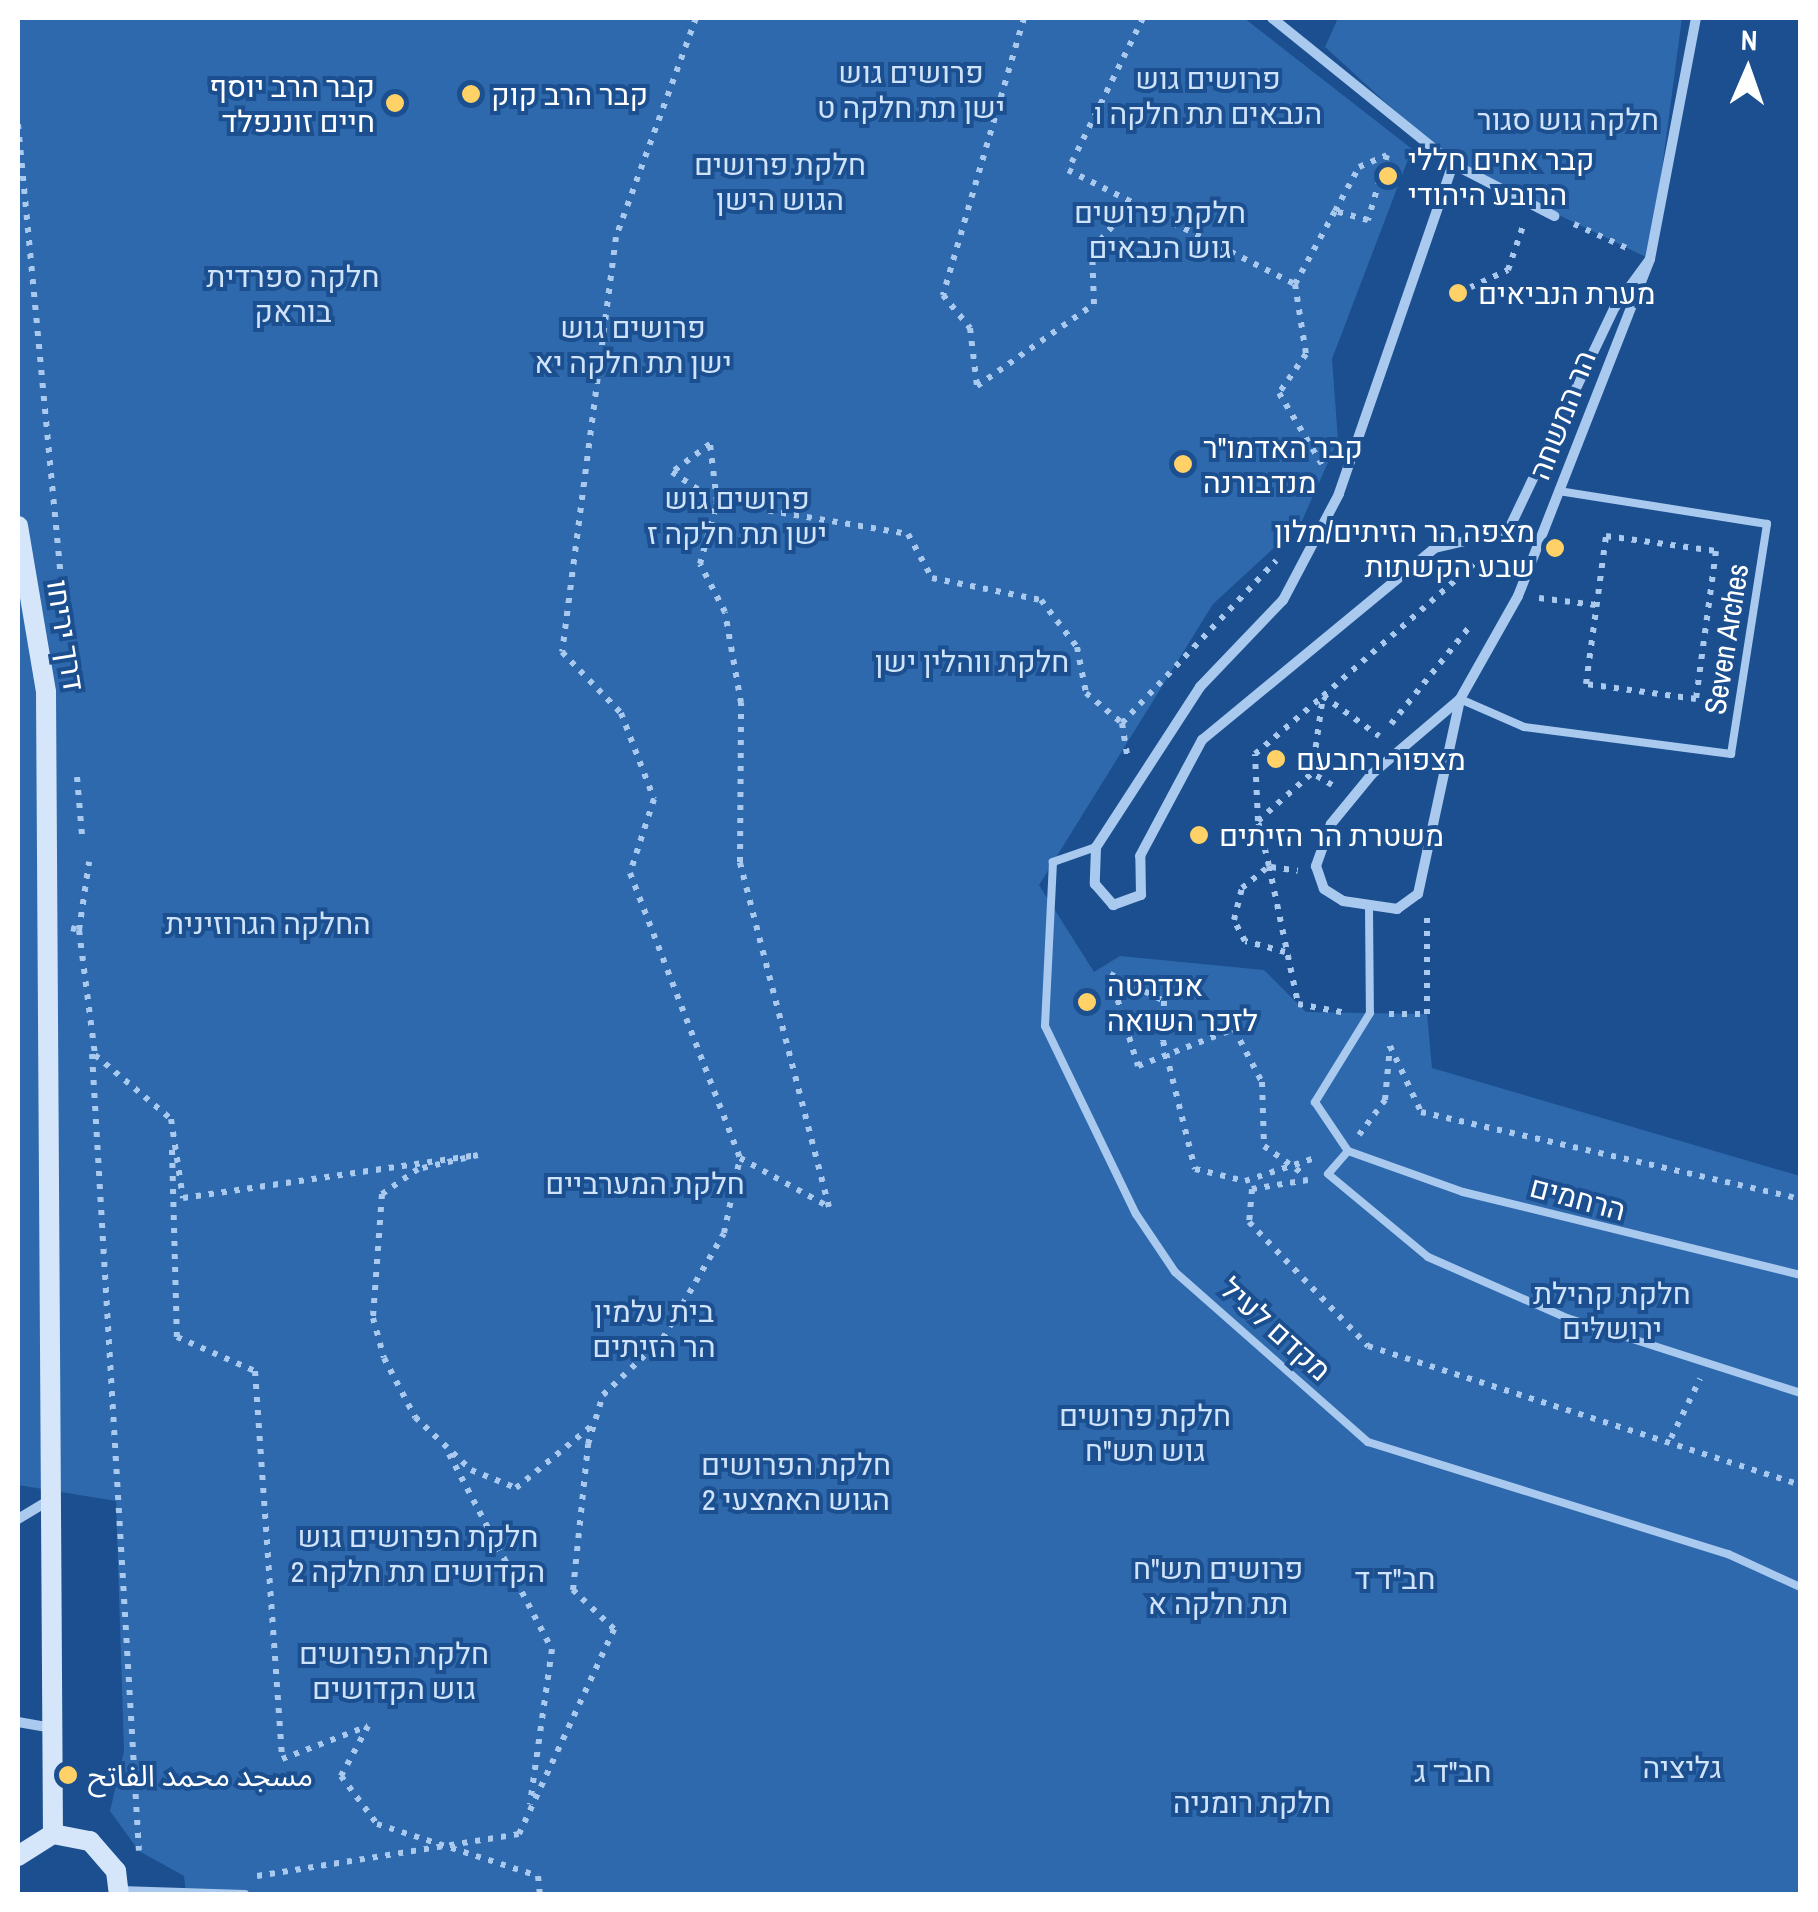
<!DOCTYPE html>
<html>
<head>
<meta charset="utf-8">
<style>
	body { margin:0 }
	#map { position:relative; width:1818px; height:1912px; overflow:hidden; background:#1b4f8f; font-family:"Archivo Narrow","Noto Sans Arabic",Heebo,sans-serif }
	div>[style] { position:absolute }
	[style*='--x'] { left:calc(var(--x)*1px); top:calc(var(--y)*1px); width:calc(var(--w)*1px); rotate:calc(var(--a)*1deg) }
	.green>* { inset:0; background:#2e69ad }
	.path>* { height:6px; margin-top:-3px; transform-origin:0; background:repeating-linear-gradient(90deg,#a9c9ee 0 5px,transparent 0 13px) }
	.service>* { height:8px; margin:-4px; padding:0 4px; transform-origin:4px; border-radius:4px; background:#a9c9ee }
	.minor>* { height:10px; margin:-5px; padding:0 5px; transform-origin:5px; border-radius:5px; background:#a9c9ee }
	.secondary>* { height:20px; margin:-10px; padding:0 10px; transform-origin:10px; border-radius:10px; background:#d6e6fa }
	.dots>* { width:28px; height:28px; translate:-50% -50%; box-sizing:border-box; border:5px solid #1b4f8f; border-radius:50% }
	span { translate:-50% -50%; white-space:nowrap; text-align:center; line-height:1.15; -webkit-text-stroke:8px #1b4f8f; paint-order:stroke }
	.park-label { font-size:30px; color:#cfe3fa }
	.poi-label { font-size:30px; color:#fff }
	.right { translate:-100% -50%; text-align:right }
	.left { translate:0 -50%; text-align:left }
	.street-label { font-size:30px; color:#fff }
	.frame { position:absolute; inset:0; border:20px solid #fff; pointer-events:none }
	.north { position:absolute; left:1698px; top:20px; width:100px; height:100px; -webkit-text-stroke:8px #1b4f8f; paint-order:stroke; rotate:2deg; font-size:28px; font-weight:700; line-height:40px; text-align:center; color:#fff }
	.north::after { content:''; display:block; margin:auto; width:35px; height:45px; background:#fff; clip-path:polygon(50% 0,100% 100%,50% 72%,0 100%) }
</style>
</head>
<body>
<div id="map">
	<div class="green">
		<div style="clip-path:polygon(18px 18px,1244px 18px,1412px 149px,1332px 359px,1338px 440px,1301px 523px,1213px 604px,1039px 885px,1094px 972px,1120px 956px,1264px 970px,1306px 1012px,1427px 1014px,1432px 1068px,1800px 1176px,1800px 1894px,186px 1894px,184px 1876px,139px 1851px,110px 1811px,124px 1751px,116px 1501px,18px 1485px)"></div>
		<div style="clip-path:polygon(1338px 18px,1682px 18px,1650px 259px,1453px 164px,1325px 47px)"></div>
	</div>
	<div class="path">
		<div style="--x:696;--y:18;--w:233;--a:110.1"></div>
		<div style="--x:616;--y:237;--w:418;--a:97.4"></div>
		<div style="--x:562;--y:652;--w:85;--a:46"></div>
		<div style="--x:621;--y:713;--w:92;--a:69"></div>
		<div style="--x:654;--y:799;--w:78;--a:108"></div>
		<div style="--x:630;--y:873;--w:305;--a:68.9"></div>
		<div style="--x:1024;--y:18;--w:289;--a:106.3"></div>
		<div style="--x:943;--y:295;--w:43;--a:50.7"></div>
		<div style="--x:970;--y:328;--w:58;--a:83.1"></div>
		<div style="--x:977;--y:386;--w:143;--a:-35"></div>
		<div style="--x:1094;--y:304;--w:54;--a:-92.1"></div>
		<div style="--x:1092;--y:250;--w:62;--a:-49.6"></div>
		<div style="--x:1143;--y:18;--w:169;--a:116.3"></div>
		<div style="--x:1068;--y:170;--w:254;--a:26.7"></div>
		<div style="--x:1295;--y:284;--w:83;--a:-61.3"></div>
		<div style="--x:1335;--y:211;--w:50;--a:-61.4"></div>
		<div style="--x:1359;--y:167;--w:30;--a:-23"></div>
		<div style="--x:1387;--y:155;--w:68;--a:106.3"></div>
		<div style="--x:1368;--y:220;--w:34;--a:-165"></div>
		<div style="--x:18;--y:124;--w:488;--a:84.6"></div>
		<div style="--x:1574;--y:224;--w:63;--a:24.5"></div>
		<div style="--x:1295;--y:284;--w:71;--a:81.1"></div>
		<div style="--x:1306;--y:354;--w:47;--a:124.7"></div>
		<div style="--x:1279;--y:393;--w:87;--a:59"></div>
		<div style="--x:1458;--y:293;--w:55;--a:-24.7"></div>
		<div style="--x:1508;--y:270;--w:50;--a:-71.2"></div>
		<div style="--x:1606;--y:536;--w:111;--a:7.8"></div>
		<div style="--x:1716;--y:551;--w:149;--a:97.7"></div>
		<div style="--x:1696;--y:699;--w:111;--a:-172.2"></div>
		<div style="--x:1586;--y:684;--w:149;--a:-82.3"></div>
		<div style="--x:1539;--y:598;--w:57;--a:7"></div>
		<div style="--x:1122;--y:723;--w:224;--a:-46.5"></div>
		<div style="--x:1391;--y:724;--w:127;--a:-51.1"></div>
		<div style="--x:77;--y:777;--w:58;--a:85.1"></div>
		<div style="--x:1332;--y:785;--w:23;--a:-149"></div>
		<div style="--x:1312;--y:773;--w:78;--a:-81.9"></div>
		<div style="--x:1323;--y:696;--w:202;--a:-41.2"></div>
		<div style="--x:1258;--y:821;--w:67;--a:-92.6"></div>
		<div style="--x:1255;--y:754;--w:89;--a:-40.5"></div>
		<div style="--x:1323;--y:696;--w:69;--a:35.5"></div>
		<div style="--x:1269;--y:866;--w:141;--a:78.1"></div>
		<div style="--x:1298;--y:1004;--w:49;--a:10.6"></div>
		<div style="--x:1271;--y:867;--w:27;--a:8"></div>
		<div style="--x:71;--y:928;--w:8;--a:14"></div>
		<div style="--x:79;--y:930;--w:126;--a:82.7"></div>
		<div style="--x:95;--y:1055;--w:99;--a:40.1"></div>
		<div style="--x:171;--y:1119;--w:80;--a:81.4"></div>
		<div style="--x:183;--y:1198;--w:298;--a:-8.3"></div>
		<div style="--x:478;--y:1155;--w:62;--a:166.9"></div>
		<div style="--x:418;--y:1169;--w:44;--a:145.2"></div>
		<div style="--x:382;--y:1194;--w:124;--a:94.2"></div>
		<div style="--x:373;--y:1318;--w:41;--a:74.6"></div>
		<div style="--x:384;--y:1358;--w:67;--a:62.3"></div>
		<div style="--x:415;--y:1417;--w:77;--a:43.4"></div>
		<div style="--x:471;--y:1470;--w:48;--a:21.8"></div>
		<div style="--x:516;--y:1488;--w:101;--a:-39.4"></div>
		<div style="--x:79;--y:930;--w:69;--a:-81.6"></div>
		<div style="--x:1285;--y:952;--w:41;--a:-164.6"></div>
		<div style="--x:1245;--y:941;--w:24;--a:-118"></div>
		<div style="--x:1234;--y:920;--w:33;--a:-76"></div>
		<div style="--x:1242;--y:888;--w:35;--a:-39"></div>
		<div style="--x:1269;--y:866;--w:46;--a:-103.7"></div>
		<div style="--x:1258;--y:821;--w:72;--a:-41.6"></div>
		<div style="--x:1110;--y:974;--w:60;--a:26.6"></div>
		<div style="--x:1164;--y:1001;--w:40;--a:91.4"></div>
		<div style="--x:1163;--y:1041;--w:132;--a:76"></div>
		<div style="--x:1195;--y:1169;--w:51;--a:13.5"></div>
		<div style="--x:1245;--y:1181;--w:74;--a:-18.2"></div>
		<div style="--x:1110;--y:975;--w:95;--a:72.9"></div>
		<div style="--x:1138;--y:1066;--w:103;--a:-21.1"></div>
		<div style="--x:1234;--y:1029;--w:60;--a:62.2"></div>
		<div style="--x:1262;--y:1082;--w:64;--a:88.2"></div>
		<div style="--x:1264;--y:1146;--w:52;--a:35.5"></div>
		<div style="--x:1389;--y:1014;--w:38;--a:0"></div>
		<div style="--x:1427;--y:1014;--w:99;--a:-90"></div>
		<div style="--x:92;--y:1054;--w:798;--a:86.63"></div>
		<div style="--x:1359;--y:1135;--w:44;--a:-53.4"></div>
		<div style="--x:1385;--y:1100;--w:54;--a:-84.7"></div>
		<div style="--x:1390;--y:1046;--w:73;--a:64.8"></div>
		<div style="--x:1421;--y:1112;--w:389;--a:12.9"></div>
		<div style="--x:172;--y:1150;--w:187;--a:88.5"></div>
		<div style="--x:177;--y:1337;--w:85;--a:23.6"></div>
		<div style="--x:255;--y:1371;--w:389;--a:86"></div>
		<div style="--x:282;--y:1759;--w:92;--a:-21"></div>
		<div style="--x:368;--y:1726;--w:57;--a:118.4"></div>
		<div style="--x:341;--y:1776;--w:60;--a:53.1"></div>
		<div style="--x:377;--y:1824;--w:169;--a:17.9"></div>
		<div style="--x:538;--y:1876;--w:18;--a:84"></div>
		<div style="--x:1308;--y:1180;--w:57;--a:170.9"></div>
		<div style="--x:1252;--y:1189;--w:33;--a:95"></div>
		<div style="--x:1249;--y:1222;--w:172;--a:46.2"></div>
		<div style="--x:1368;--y:1346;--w:454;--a:17.8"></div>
		<div style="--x:1671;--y:1438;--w:66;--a:-63.8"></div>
		<div style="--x:449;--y:1454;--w:221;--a:62.2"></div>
		<div style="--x:552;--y:1649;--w:157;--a:98.1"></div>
		<div style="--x:257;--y:1876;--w:265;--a:-9.1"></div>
		<div style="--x:519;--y:1834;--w:226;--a:-65.1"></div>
		<div style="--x:614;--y:1629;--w:57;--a:-136.4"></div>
		<div style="--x:573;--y:1590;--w:147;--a:-84.1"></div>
		<div style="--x:588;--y:1444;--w:51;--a:-73"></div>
		<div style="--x:603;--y:1395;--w:83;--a:-43.5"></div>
		<div style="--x:663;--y:1338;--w:121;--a:-59.8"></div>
		<div style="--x:724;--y:1233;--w:77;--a:-78"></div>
		<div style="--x:740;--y:1158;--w:102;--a:28.8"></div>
		<div style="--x:829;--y:1207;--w:356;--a:-104.5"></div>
		<div style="--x:740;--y:862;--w:159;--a:-89.6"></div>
		<div style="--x:741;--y:703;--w:92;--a:-100"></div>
		<div style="--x:725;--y:612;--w:54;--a:-117.5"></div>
		<div style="--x:700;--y:564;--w:64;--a:-74.7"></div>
		<div style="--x:717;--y:502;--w:58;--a:-96.9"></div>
		<div style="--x:710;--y:444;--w:47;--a:143.6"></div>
		<div style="--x:672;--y:472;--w:54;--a:33.7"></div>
		<div style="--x:717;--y:502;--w:194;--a:9.5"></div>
		<div style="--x:908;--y:534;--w:50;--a:61.4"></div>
		<div style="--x:932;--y:578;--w:111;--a:11.4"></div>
		<div style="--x:1041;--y:600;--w:59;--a:52.5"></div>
		<div style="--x:1077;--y:647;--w:47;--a:78.9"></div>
		<div style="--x:1086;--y:693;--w:47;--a:39.8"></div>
		<div style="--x:1122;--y:723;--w:33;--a:81"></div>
	</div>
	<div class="service">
		<div style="--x:1460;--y:699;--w:70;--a:23.6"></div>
		<div style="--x:1524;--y:727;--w:209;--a:7.4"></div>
		<div style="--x:1731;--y:754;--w:233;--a:-81.1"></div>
		<div style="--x:1767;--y:524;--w:211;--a:-171"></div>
		<div style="--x:1096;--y:847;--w:46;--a:160.8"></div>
		<div style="--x:1053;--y:862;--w:164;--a:92.8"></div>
		<div style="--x:1045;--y:1026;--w:209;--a:64.2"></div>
		<div style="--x:1136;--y:1214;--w:70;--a:56.1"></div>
		<div style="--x:1175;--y:1272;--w:257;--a:41.4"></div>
		<div style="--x:1368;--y:1442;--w:377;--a:17.3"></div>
		<div style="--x:1728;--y:1554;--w:79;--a:24.6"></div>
		<div style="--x:1369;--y:908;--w:105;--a:89.5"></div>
		<div style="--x:1370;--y:1013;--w:105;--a:121.7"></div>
		<div style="--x:1315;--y:1102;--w:59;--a:56"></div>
		<div style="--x:1348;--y:1151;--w:30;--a:131"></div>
		<div style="--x:1328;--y:1174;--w:130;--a:39.7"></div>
		<div style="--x:1428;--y:1257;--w:152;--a:23.7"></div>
		<div style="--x:1567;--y:1318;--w:245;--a:17.8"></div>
		<div style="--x:1348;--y:1151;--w:122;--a:19.6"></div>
		<div style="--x:1463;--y:1192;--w:347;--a:13.8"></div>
		<div style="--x:120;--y:1890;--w:125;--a:1.8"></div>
	</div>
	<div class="minor">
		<div style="--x:1272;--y:18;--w:233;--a:38.9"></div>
		<div style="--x:1453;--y:164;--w:114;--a:27.2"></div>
		<div style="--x:1453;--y:164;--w:349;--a:109.1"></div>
		<div style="--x:1339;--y:494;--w:120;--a:117.8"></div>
		<div style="--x:1283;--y:600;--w:120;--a:133.7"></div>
		<div style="--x:1200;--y:687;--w:191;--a:123"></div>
		<div style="--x:1096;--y:847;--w:37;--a:92"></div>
		<div style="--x:1095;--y:884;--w:28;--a:49"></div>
		<div style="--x:1113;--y:905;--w:30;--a:-20"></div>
		<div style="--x:1141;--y:895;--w:39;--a:-91"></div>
		<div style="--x:1140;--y:856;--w:132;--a:-61.9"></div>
		<div style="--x:1202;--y:740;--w:302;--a:-39.5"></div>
		<div style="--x:1435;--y:548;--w:75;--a:-13.1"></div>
		<div style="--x:1508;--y:531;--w:248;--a:-64.5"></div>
		<div style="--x:1615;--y:307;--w:59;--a:-53.9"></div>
		<div style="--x:1460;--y:699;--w:116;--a:139.6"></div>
		<div style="--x:1372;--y:774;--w:65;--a:129.4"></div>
		<div style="--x:1331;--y:824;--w:45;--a:109.7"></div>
		<div style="--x:1316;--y:866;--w:24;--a:71"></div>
		<div style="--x:1324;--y:889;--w:22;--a:32"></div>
		<div style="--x:1343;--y:901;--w:55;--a:8.4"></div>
		<div style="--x:1397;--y:909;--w:26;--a:-36"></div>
		<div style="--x:1418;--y:894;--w:199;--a:-77.8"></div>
		<div style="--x:1460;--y:699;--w:118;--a:-60.6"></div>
		<div style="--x:1518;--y:596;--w:362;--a:-68.6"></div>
		<div style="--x:1650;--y:259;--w:245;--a:-79.2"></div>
		<div style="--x:18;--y:1519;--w:33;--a:-31"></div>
		<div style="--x:18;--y:1722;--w:34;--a:10"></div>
	</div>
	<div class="secondary">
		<div style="--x:18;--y:526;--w:168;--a:80.4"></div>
		<div style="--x:46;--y:692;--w:1142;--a:89.65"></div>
		<div style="--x:18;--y:1856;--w:41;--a:-32.2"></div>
		<div style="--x:53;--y:1834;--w:38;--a:11"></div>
		<div style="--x:90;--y:1841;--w:40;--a:49"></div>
		<div style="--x:116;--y:1871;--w:23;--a:83"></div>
	</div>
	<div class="dots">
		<div style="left:471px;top:94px;background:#ffd166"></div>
		<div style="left:395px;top:103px;background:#ffd166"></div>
		<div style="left:1388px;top:176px;background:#ffd166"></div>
		<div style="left:1458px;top:293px;background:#ffd166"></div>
		<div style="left:1183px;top:464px;background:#ffd166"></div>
		<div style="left:1555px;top:548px;background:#ffd166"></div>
		<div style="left:1276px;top:759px;background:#ffd166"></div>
		<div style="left:1199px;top:835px;background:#ffd166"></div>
		<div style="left:1087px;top:1002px;background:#ffd166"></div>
		<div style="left:68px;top:1775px;background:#ffd166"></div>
	</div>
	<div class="park-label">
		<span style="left:911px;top:89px">פרושים גוש<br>ישן תת חלקה ט</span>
		<span style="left:1208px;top:95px">פרושים גוש<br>הנבאים תת חלקה ו</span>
		<span style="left:1568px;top:119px">חלקה גוש סגור</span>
		<span style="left:780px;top:181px">חלקת פרושים<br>הגוש הישן</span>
		<span style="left:1160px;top:229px">חלקת פרושים<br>גוש הנבאים</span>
		<span style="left:293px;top:293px">חלקה ספרדית<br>בוראק</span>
		<span style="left:633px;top:344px">פרושים גוש<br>ישן תת חלקה יא</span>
		<span style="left:737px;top:515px">פרושים גוש<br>ישן תת חלקה ז</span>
		<span style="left:972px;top:661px">חלקת ווהלין ישן</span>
		<span style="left:268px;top:923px">החלקה הגרוזינית</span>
		<span style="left:645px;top:1183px">חלקת המערביים</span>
		<span style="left:1612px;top:1310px">חלקת קהילת<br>ירושלים</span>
		<span style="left:654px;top:1328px">בית עלמין<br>הר הזיתים</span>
		<span style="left:1145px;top:1432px">חלקת פרושים<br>גוש תש"ח</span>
		<span style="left:796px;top:1481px">חלקת הפרושים<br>הגוש האמצעי 2</span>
		<span style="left:418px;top:1553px">חלקת הפרושים גוש<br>הקדושים תת חלקה 2</span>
		<span style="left:1218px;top:1585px">פרושים תש"ח<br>תת חלקה א</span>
		<span style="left:1395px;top:1578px">חב"ד ד</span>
		<span style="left:394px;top:1670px">חלקת הפרושים<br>גוש הקדושים</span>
		<span style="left:1682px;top:1767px">גליציה</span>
		<span style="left:1453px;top:1771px">חב"ד ג</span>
		<span style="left:1252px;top:1802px">חלקת רומניה</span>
	</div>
	<div class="poi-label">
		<span class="right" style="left:375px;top:103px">קבר הרב יוסף<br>חיים זוננפלד</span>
		<span class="left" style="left:491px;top:94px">קבר הרב קוק</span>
		<span class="left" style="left:1408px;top:176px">קבר אחים חללי<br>הרובע היהודי</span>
		<span class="left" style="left:1478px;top:293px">מערת הנביאים</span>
		<span class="left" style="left:1203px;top:464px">קבר האדמו"ר<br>מנדבורנה</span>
		<span class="right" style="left:1535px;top:548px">מצפה הר הזיתים/מלון<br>שבע הקשתות</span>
		<span class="left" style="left:1296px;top:759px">מצפור רחבעם</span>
		<span class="left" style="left:1219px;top:835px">משטרת הר הזיתים</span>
		<span class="left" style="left:1107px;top:1002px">אנדרטה<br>לזכר השואה</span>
		<span class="left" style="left:88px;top:1775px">مسجد محمد الفاتح</span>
	</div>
	<div class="street-label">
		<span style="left:1562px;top:415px;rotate:-69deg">הר המשחה</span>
		<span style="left:66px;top:635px;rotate:81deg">דרך יריחו</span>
		<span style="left:1726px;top:639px;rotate:-81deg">Seven Arches</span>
		<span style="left:1578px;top:1198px;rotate:15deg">הרחמים</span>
		<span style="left:1276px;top:1329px;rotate:42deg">מקדם לעיל</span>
	</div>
	<div class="frame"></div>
	<div class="north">N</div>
</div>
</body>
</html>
